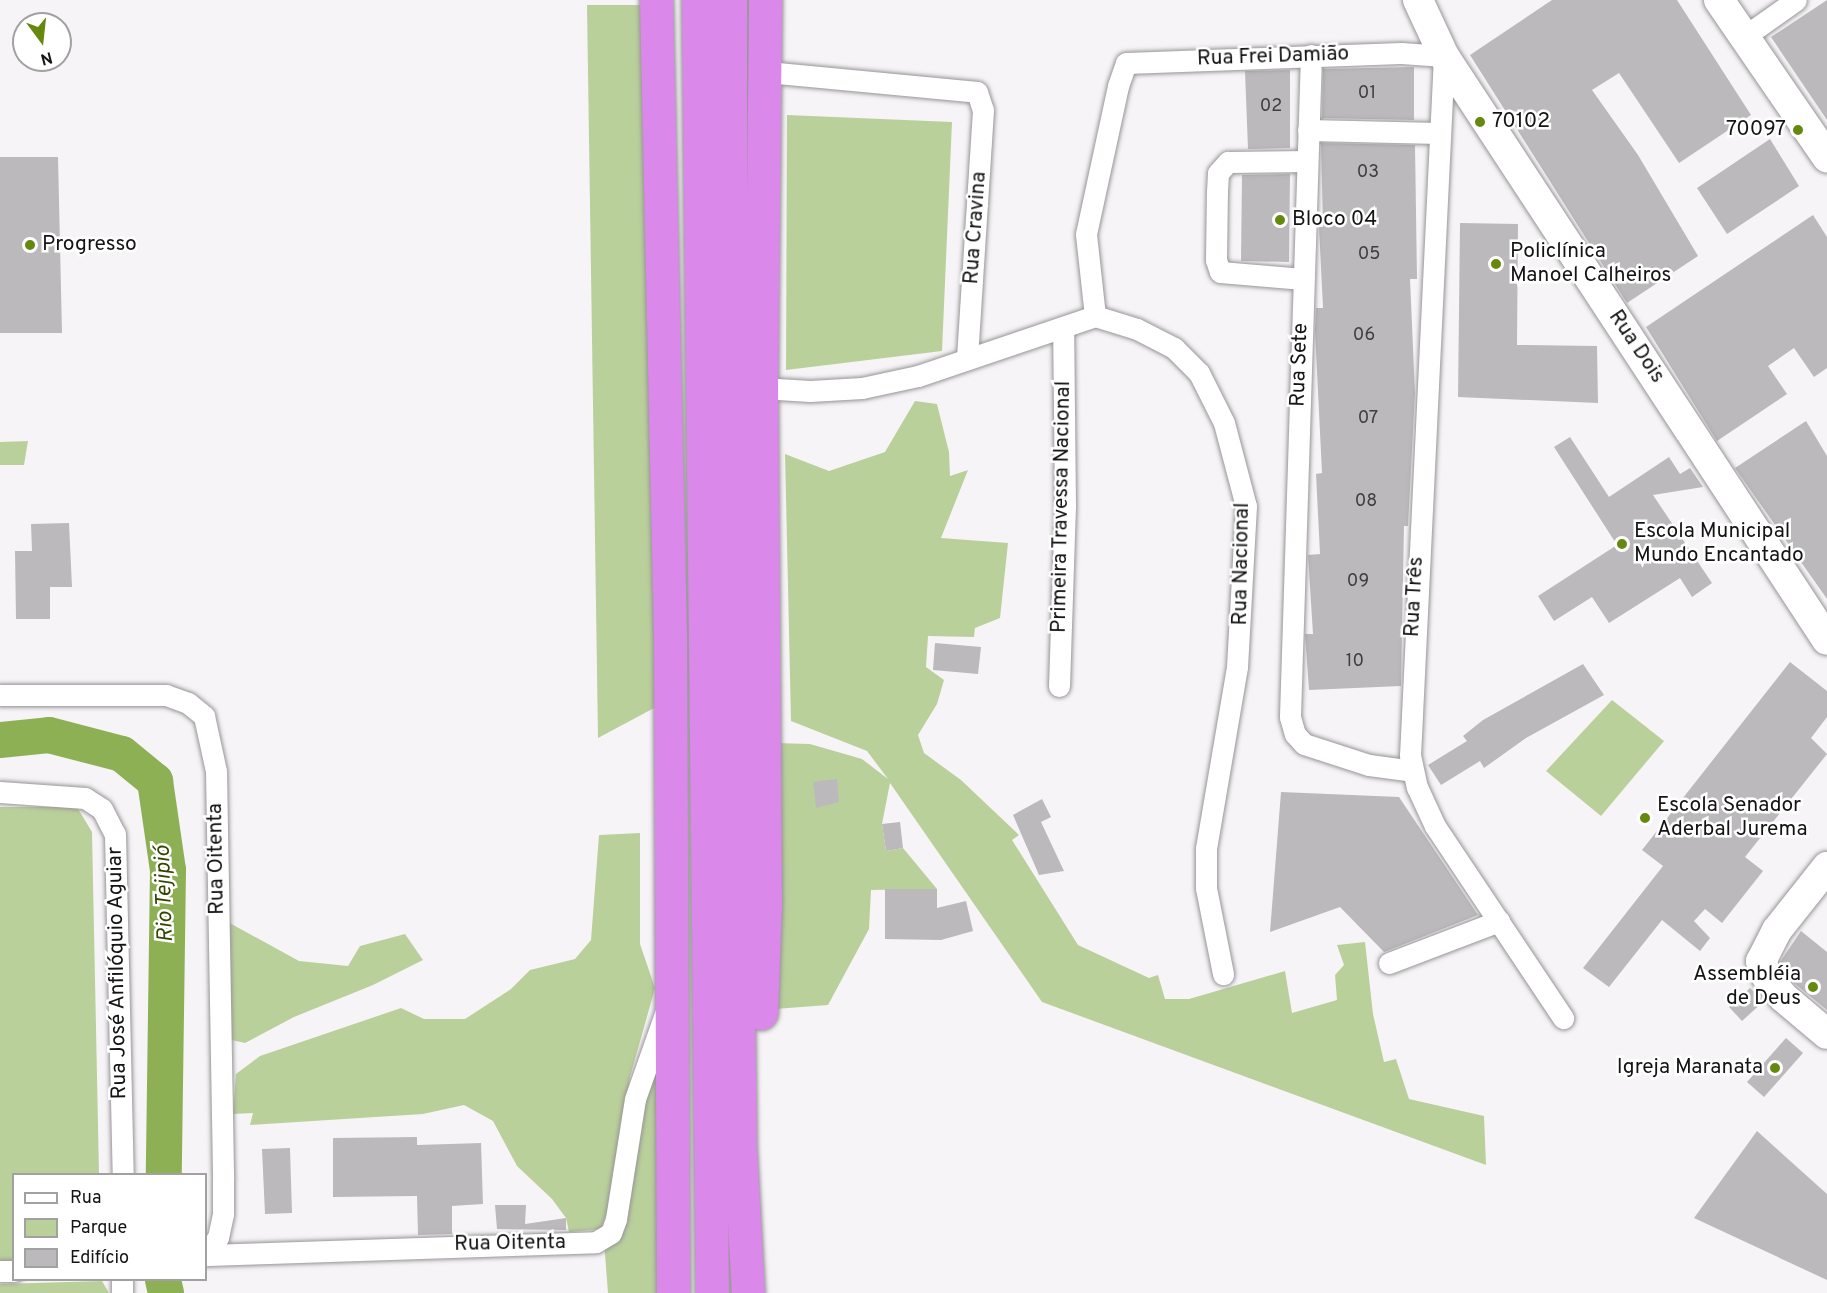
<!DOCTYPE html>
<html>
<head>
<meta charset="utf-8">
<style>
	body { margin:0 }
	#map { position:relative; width:1827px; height:1293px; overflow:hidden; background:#f7f4f7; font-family:Overpass,sans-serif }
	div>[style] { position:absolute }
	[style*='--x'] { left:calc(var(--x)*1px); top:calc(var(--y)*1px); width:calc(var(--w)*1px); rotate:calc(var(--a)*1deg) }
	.green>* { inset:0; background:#bad09b }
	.river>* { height:36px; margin:-18px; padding:0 18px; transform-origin:18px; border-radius:18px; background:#8eb055 }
	.building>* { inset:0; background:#bbb9bc }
	.roads { filter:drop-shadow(0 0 2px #979597) drop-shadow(0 0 2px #979597) }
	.street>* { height:21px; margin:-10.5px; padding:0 10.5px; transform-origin:10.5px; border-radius:10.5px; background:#fff }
	.secondary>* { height:30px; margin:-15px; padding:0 15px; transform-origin:15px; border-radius:15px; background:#fff }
	.highway>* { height:33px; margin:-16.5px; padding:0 16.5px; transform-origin:16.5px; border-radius:16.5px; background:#da88ea }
	.dots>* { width:16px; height:16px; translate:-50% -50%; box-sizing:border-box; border:3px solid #fff; border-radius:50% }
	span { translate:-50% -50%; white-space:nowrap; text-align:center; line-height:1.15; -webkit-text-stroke:5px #fff; paint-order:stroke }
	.number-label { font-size:18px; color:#3e3d3f }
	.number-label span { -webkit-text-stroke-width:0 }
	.street-label { font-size:21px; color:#151415 }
	.poi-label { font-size:21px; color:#151415 }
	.left { translate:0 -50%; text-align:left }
	.right { translate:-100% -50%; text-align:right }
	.water-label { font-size:22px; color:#324700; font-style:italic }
	.legend { position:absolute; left:12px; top:1173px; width:195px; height:108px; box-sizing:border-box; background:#fff; border:2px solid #a1a1a1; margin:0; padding:8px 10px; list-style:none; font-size:18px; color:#151415 }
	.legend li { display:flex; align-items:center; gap:12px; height:30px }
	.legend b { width:30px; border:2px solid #a1a1a1 }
	.north { position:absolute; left:12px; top:12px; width:60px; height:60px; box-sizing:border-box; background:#fff; border:2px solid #a1a1a1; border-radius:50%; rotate:165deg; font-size:16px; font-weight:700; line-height:24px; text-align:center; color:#151415 }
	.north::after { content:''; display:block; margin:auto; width:21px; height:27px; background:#65890f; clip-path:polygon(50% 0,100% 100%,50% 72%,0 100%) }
</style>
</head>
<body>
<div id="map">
	<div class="green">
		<div style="clip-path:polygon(587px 5px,646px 5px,656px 707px,598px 738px)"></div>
		<div style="clip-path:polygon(787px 115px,952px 122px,942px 351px,786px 370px)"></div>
		<div style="clip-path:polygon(915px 401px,937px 404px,949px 452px,950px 476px,968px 470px,941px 538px,1008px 543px,1000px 618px,975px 628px,974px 637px,928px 636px,926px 667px,944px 680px,937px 704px,918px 735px,924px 753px,961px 780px,1019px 835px,1012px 840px,1078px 945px,1149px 978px,1158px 975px,1165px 999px,1189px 999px,1285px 971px,1292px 1013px,1337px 1000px,1335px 975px,1344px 965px,1337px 945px,1365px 942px,1373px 1014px,1384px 1062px,1396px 1059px,1409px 1099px,1484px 1116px,1486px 1165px,1042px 1002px,890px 783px,882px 824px,886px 851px,903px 848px,937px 889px,871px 890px,869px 929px,828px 1005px,775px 1009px,775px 743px,810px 744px,862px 759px,888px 779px,867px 751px,791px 721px,785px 454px,829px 471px,885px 452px)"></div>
		<div style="clip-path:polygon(28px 441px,24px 465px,0 465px,0 442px)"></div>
		<div style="clip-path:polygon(1612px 700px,1664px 741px,1601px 816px,1546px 771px)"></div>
		<div style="clip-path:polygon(0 807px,77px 807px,92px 832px,99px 1174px,14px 1174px,13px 1261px,0 1262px)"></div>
		<div style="clip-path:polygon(640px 833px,640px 944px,655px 988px,630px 1077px,614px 1193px,601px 1229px,569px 1232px,566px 1218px,552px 1199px,517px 1166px,493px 1121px,464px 1105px,423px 1114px,250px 1125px,253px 1113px,233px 1114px,236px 1074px,260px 1056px,401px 1008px,424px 1019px,465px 1019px,511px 989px,530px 970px,575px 959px,591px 940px,599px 835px)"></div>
		<div style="clip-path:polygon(226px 921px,299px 961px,348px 966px,360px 946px,405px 934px,423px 960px,373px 985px,294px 1017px,245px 1043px,227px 1039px)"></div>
		<div style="clip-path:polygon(660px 1035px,664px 1293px,608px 1293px,604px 1241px,624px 1186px)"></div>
		<div style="clip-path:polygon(102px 1281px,109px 1293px,0 1293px,0 1284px)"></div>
	</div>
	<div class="river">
		<div style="--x:0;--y:740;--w:49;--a:-5.8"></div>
		<div style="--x:49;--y:735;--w:75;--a:14.6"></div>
		<div style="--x:122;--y:754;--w:43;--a:39.3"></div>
		<div style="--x:155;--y:781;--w:90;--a:81.7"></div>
		<div style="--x:168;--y:870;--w:304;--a:90.8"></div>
		<div style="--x:163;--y:1280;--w:13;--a:77"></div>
	</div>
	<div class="building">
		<div style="clip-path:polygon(1552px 0,1677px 0,1751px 115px,1679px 163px,1619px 73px,1592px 90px,1638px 155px,1698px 256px,1627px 303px,1470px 55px)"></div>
		<div style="clip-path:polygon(1827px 0,1827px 120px,1771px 37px)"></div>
		<div style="clip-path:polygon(1414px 67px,1414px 120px,1322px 118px,1323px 69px)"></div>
		<div style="clip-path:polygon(1290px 70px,1290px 148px,1248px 149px,1245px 71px)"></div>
		<div style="clip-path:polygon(1770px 139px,1799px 186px,1727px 234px,1697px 188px)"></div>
		<div style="clip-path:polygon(1321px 143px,1415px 145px,1417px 279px,1410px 279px,1415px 393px,1408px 526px,1404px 526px,1401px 686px,1309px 690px,1305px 634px,1313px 634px,1308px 555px,1320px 554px,1316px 474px,1322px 473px,1315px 331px,1316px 308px,1323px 308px,1319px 227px,1323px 227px)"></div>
		<div style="clip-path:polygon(0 157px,58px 157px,62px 333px,0 333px)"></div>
		<div style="clip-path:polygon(1290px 174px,1289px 262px,1241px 261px,1242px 175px)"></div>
		<div style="clip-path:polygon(1813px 215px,1827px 237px,1827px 368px,1814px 377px,1794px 348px,1768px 366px,1787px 394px,1717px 441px,1646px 327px)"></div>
		<div style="clip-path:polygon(1460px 223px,1518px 224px,1517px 345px,1597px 346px,1598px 403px,1458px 397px)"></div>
		<div style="clip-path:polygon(1806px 421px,1827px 456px,1827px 599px,1735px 468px)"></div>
		<div style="clip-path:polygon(1570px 437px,1609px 497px,1669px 457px,1680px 474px,1690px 468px,1703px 487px,1653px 495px,1712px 583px,1692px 597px,1680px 578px,1609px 623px,1592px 597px,1554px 621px,1538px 596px,1617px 545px,1554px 447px)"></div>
		<div style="clip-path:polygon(69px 523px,72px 587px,50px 587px,50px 619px,16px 619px,15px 551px,32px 551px,31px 524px)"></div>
		<div style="clip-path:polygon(935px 643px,981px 647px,978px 674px,933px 670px)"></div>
		<div style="clip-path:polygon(1790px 662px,1827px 691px,1827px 717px,1811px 738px,1827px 754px,1745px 857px,1763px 871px,1722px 923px,1705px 909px,1694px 921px,1710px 938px,1700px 951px,1662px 920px,1609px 987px,1583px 968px,1663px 866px,1642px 850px)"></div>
		<div style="clip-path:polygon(1583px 664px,1604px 695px,1526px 738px,1484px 768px,1480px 761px,1441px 785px,1428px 765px,1467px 741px,1463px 736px,1483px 720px)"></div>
		<div style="clip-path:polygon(837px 779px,839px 802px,816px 808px,813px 782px)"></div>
		<div style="clip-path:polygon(1281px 792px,1399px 797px,1478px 915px,1384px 952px,1340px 907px,1270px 932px)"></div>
		<div style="clip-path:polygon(1042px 799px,1051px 817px,1041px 822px,1064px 871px,1039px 875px,1013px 815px)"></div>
		<div style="clip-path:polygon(900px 822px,903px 848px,886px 851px,882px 824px)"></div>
		<div style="clip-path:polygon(885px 889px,937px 889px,937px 908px,966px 901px,973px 931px,941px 940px,885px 939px)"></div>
		<div style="clip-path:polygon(1801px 931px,1827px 952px,1827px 1010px,1794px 983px,1780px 962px)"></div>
		<div style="clip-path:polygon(1750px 988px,1764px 1001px,1742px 1021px,1729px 1007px)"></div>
		<div style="clip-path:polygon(1786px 1038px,1803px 1053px,1764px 1097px,1747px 1082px)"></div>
		<div style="clip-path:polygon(1757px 1131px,1827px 1194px,1827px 1280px,1694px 1218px)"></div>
		<div style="clip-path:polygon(417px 1137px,417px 1145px,481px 1143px,483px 1204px,452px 1206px,452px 1234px,418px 1235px,417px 1196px,333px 1197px,333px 1138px)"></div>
		<div style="clip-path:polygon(290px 1148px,292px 1213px,265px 1214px,262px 1149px)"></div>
		<div style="clip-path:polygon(495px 1205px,526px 1205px,525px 1224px,566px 1218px,566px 1230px,497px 1229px)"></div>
	</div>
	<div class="roads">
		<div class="street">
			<div style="--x:1745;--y:36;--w:62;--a:-35.2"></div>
			<div style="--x:1311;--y:55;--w:662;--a:91.82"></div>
			<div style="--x:1290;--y:717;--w:18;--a:74"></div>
			<div style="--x:1295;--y:734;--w:13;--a:48"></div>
			<div style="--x:1304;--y:744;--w:68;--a:17.9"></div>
			<div style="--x:1369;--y:765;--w:44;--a:7.8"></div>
			<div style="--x:767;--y:72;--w:211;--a:5.4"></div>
			<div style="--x:977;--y:92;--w:19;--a:72"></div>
			<div style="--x:983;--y:110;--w:248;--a:93.7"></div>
			<div style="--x:1308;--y:130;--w:131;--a:1.3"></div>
			<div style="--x:1303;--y:279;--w:83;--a:-175.2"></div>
			<div style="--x:1220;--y:272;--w:13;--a:-108"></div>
			<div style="--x:1216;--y:260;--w:68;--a:-89.2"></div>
			<div style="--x:1217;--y:192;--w:19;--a:-87"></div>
			<div style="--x:1218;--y:173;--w:15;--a:-48"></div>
			<div style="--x:1228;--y:162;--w:79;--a:-0.7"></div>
			<div style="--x:1095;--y:316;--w:82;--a:-96.3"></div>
			<div style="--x:1086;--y:234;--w:151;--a:-77.8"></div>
			<div style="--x:1118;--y:86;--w:24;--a:-71"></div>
			<div style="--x:1126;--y:63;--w:275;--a:-2.1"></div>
			<div style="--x:1401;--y:53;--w:43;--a:4"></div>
			<div style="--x:1444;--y:56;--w:700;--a:92.78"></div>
			<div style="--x:1410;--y:755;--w:33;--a:78"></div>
			<div style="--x:1417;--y:787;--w:43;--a:65.2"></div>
			<div style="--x:1435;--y:826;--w:231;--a:56.3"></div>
			<div style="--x:761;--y:388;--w:49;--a:3.5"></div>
			<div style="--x:810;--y:391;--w:52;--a:-3.3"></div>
			<div style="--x:862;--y:388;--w:57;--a:-12.1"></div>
			<div style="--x:918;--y:376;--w:187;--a:-18.7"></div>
			<div style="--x:1095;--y:316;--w:44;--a:17.2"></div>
			<div style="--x:1137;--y:329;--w:42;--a:27.2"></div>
			<div style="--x:1174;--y:348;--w:35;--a:45"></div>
			<div style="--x:1199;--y:373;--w:56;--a:63.4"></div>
			<div style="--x:1224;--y:423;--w:86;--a:75.2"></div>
			<div style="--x:1246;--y:506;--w:161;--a:93.2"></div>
			<div style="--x:1237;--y:667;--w:184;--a:99.7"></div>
			<div style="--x:1206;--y:848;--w:40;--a:90"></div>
			<div style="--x:1206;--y:888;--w:88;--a:78.8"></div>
			<div style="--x:1059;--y:686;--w:180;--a:-88.1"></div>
			<div style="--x:1065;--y:506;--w:177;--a:-90.6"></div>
			<div style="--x:0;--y:695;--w:166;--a:0"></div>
			<div style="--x:166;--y:695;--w:23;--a:20"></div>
			<div style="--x:188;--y:703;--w:21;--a:39"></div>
			<div style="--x:204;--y:716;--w:56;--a:77.7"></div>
			<div style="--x:216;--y:771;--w:409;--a:89"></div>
			<div style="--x:223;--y:1180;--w:34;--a:90"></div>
			<div style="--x:223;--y:1214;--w:24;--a:102"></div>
			<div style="--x:218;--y:1237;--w:22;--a:124"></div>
			<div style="--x:0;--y:792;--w:85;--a:4"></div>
			<div style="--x:85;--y:798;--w:20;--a:33"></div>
			<div style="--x:102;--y:809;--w:28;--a:63"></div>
			<div style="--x:115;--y:834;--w:340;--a:88.7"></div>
			<div style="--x:1389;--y:963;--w:118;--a:-20.9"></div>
			<div style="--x:208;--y:1255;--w:388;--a:-1.9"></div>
			<div style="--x:596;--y:1242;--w:17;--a:-31"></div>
			<div style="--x:611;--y:1233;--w:15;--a:-70"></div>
			<div style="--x:616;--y:1219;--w:121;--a:-81"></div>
			<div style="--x:635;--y:1099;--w:93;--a:-70.6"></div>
			<div style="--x:0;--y:1271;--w:14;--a:0"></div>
			<div style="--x:122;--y:1293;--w:13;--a:-90"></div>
		</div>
		<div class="secondary">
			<div style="--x:1418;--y:0;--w:62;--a:65.1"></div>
			<div style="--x:1444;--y:56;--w:698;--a:56.74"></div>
			<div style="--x:1719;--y:0;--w:191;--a:55.5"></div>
			<div style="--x:1827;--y:867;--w:80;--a:128.4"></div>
			<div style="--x:1777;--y:930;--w:35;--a:117"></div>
			<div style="--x:1761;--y:961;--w:17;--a:69"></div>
			<div style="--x:1767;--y:977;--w:26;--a:51"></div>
			<div style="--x:1783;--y:997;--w:57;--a:40.1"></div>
		</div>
		<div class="highway">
			<div style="--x:656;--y:0;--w:636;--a:88.74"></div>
			<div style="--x:670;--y:636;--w:657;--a:89.74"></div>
			<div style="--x:698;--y:0;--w:1293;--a:89.38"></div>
			<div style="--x:730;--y:0;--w:401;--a:90"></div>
			<div style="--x:730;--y:401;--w:750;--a:89.24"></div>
			<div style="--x:740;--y:1151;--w:142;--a:86.8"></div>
			<div style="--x:761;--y:1013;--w:109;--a:-87.9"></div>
			<div style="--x:765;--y:904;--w:516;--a:-90.44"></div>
			<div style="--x:761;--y:388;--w:388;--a:-89.4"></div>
		</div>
	</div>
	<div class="dots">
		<div style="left:1480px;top:122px;background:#65890f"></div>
		<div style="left:1798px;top:130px;background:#65890f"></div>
		<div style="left:1280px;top:220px;background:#65890f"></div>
		<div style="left:30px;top:245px;background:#65890f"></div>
		<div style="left:1496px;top:264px;background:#65890f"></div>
		<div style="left:1622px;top:544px;background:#65890f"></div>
		<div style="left:1645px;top:818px;background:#65890f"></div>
		<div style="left:1813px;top:987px;background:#65890f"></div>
		<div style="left:1775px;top:1068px;background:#65890f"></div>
	</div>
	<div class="number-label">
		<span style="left:1367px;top:94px">01</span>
		<span style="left:1271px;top:107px">02</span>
		<span style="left:1368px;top:173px">03</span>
		<span style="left:1369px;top:255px">05</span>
		<span style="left:1364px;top:336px">06</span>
		<span style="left:1368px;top:419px">07</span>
		<span style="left:1366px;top:502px">08</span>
		<span style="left:1358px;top:582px">09</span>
		<span style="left:1355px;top:662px">10</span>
	</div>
	<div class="street-label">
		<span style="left:1273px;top:57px;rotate:-2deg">Rua Frei Damião</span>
		<span style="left:976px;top:228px;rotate:-86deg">Rua Cravina</span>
		<span style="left:1636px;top:347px;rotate:56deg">Rua Dois</span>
		<span style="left:1300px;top:365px;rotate:-88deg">Rua Sete</span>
		<span style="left:1062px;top:507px;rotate:-89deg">Primeira Travessa Nacional</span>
		<span style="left:1242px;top:564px;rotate:-89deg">Rua Nacional</span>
		<span style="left:1415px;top:597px;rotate:-87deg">Rua Três</span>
		<span style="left:217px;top:859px;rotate:-91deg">Rua Oitenta</span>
		<span style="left:118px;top:973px;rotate:-91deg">Rua José Anfilóquio Aguiar</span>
		<span style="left:510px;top:1244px;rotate:-1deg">Rua Oitenta</span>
	</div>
	<div class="poi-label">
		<span class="left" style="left:1492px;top:122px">70102</span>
		<span class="right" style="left:1786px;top:130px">70097</span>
		<span class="left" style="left:1292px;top:220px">Bloco 04</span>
		<span class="left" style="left:42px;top:245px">Progresso</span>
		<span class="left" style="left:1510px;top:264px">Policlínica<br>Manoel Calheiros</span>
		<span class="left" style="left:1634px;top:544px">Escola Municipal<br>Mundo Encantado</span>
		<span class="left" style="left:1657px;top:818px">Escola Senador<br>Aderbal Jurema</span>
		<span class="right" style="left:1801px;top:987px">Assembléia<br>de Deus</span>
		<span class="right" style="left:1763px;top:1068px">Igreja Maranata</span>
	</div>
	<div class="water-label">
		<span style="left:165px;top:894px;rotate:-92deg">Rio Tejipió</span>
	</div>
	<ul class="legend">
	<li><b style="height:8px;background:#fff"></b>Rua</li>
	<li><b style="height:16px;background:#bad09b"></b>Parque</li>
	<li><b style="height:16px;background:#bbb9bc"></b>Edifício</li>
	</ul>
	<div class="north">N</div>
</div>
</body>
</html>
